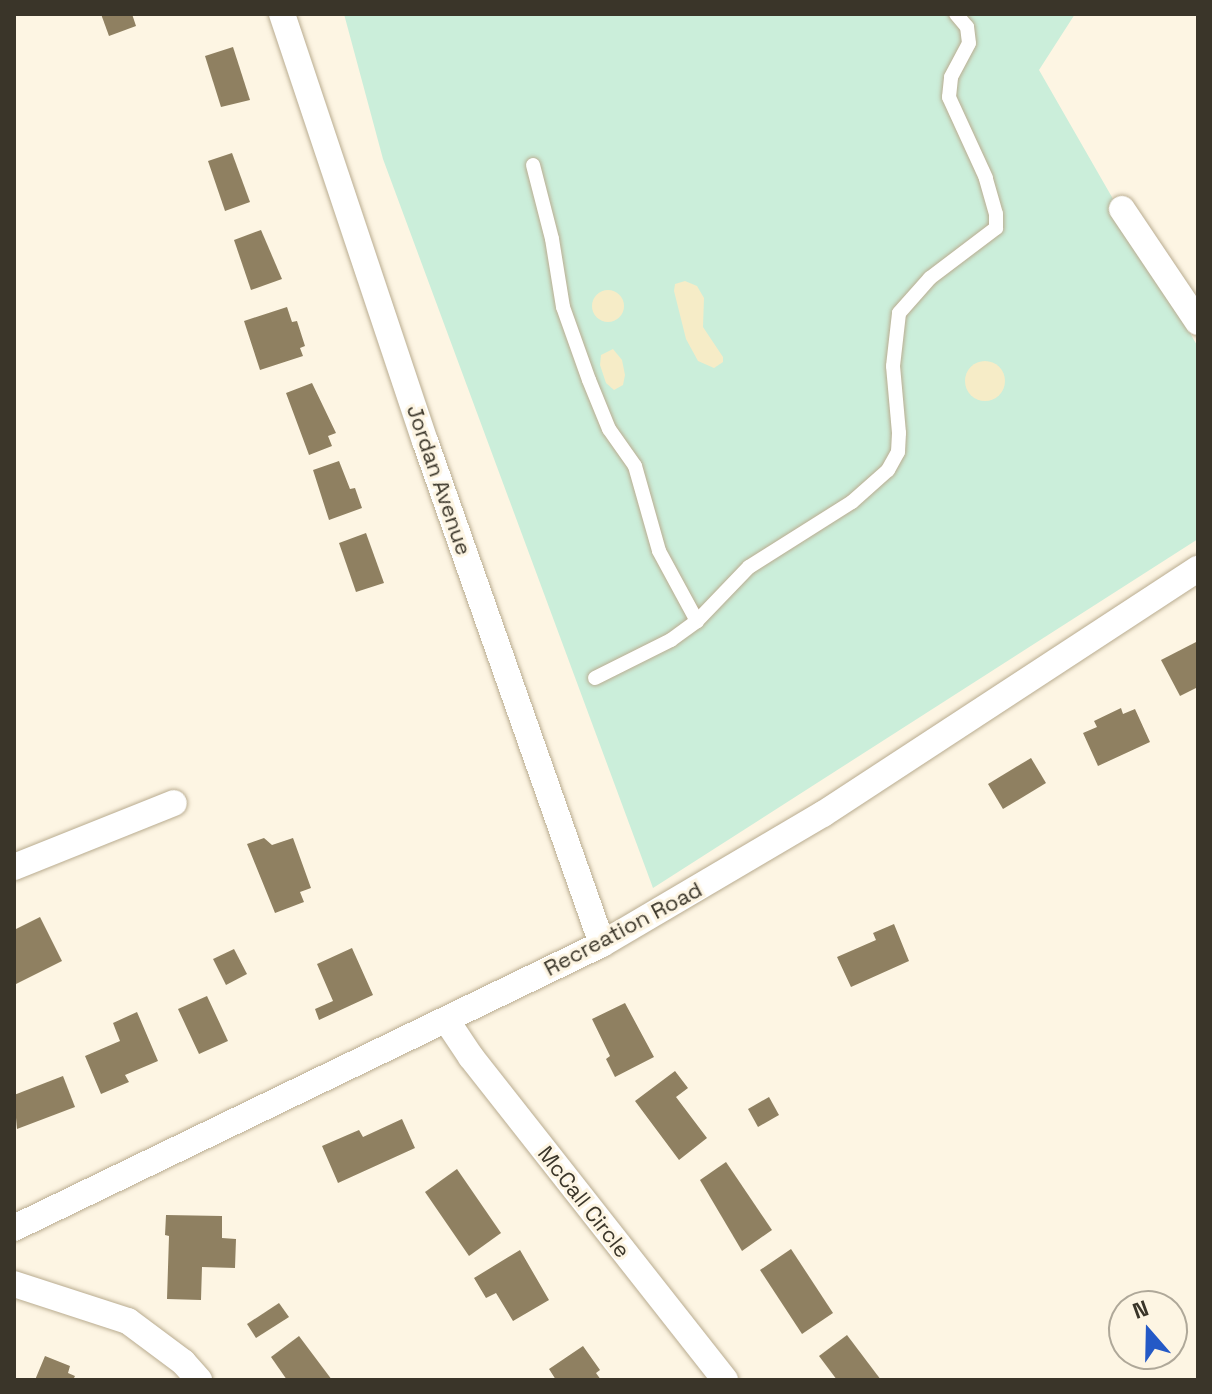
<!DOCTYPE html>
<html>
<head>
<meta charset="utf-8">
<style>
	body { margin:0 }
	#map { position:relative; width:1212px; height:1394px; overflow:hidden; background:#fdf5e3; font-family:"Space Grotesk",sans-serif }
	div>[style] { position:absolute }
	[style*='--x'] { left:calc(var(--x)*1px); top:calc(var(--y)*1px); width:calc(var(--w)*1px); rotate:calc(var(--a)*1deg) }
	.green>* { inset:0; background:#cbeeda }
	.sand>* { inset:0; background:#f6ecc7 }
	.round { border-radius:50% }
	.building>* { inset:0; background:#8f8061 }
	.roads { filter:drop-shadow(0 0 2px #b9ac90) drop-shadow(0 0 2px #b9ac90) }
	.service>* { height:14px; margin:-7px; padding:0 7px; transform-origin:7px; border-radius:7px; background:#fff }
	.minor>* { height:26px; margin:-13px; padding:0 13px; transform-origin:13px; border-radius:13px; background:#fff }
	span { translate:-50% -50%; white-space:nowrap; text-align:center; line-height:1.15; -webkit-text-stroke:6px #fdf5e3; paint-order:stroke }
	.street-label { font-size:22px; color:#3a3529 }
	.frame { position:absolute; inset:0; border:16px solid #3a3529; pointer-events:none }
	.north { position:absolute; left:1108px; top:1290px; width:80px; height:80px; box-sizing:border-box; background:#fdf5e3; border:2px solid #afa899; border-radius:50%; rotate:340deg; font-size:22px; font-weight:700; line-height:32px; text-align:center; color:#3a3529 }
	.north::after { content:''; display:block; margin:auto; width:28px; height:36px; background:#2459c6; clip-path:polygon(50% 0,100% 100%,50% 72%,0 100%) }
</style>
</head>
<body>
<div id="map">
	<div class="green">
		<div style="clip-path:polygon(344px 14px,1075px 14px,1039px 70px,1198px 347px,1198px 539px,653px 888px,383px 159px)"></div>
	</div>
	<div class="sand">
		<div style="clip-path:polygon(685px 281px,697px 286px,704px 298px,703px 327px,723px 357px,723px 362px,714px 368px,698px 361px,686px 339px,674px 291px,675px 284px)"></div>
		<div class="round" style="left:592px;top:290px;width:32px;height:32px"></div>
		<div style="clip-path:polygon(613px 349px,622px 360px,625px 375px,623px 385px,614px 390px,606px 383px,600px 365px,601px 355px)"></div>
		<div class="round" style="left:965px;top:361px;width:40px;height:40px"></div>
	</div>
	<div class="building">
		<div style="clip-path:polygon(101px 14px,132px 14px,136px 26px,109px 36px)"></div>
		<div style="clip-path:polygon(233px 47px,250px 100px,221px 107px,205px 56px)"></div>
		<div style="clip-path:polygon(232px 153px,250px 202px,225px 211px,208px 161px)"></div>
		<div style="clip-path:polygon(261px 230px,282px 279px,251px 290px,234px 240px)"></div>
		<div style="clip-path:polygon(287px 307px,292px 322px,297px 321px,305px 346px,300px 348px,303px 356px,260px 370px,244px 321px)"></div>
		<div style="clip-path:polygon(312px 383px,336px 433px,328px 436px,332px 446px,309px 455px,286px 393px)"></div>
		<div style="clip-path:polygon(339px 461px,350px 489px,355px 488px,362px 508px,329px 520px,313px 470px)"></div>
		<div style="clip-path:polygon(366px 533px,384px 583px,356px 592px,339px 543px)"></div>
		<div style="clip-path:polygon(1198px 641px,1198px 687px,1180px 696px,1161px 660px)"></div>
		<div style="clip-path:polygon(1121px 708px,1123px 714px,1135px 709px,1150px 742px,1098px 766px,1083px 733px,1097px 727px,1094px 721px)"></div>
		<div style="clip-path:polygon(1031px 758px,1046px 783px,1003px 809px,988px 784px)"></div>
		<div style="clip-path:polygon(264px 838px,272px 845px,293px 838px,311px 888px,300px 892px,304px 902px,275px 913px,247px 844px)"></div>
		<div style="clip-path:polygon(40px 917px,62px 961px,14px 985px,14px 930px)"></div>
		<div style="clip-path:polygon(894px 924px,909px 961px,851px 987px,837px 957px,876px 940px,873px 933px)"></div>
		<div style="clip-path:polygon(352px 948px,373px 995px,319px 1020px,315px 1009px,333px 1001px,317px 964px)"></div>
		<div style="clip-path:polygon(234px 949px,247px 974px,226px 985px,213px 959px)"></div>
		<div style="clip-path:polygon(207px 996px,228px 1041px,199px 1054px,178px 1009px)"></div>
		<div style="clip-path:polygon(625px 1003px,654px 1057px,615px 1077px,606px 1059px,610px 1056px,592px 1019px)"></div>
		<div style="clip-path:polygon(137px 1012px,158px 1061px,125px 1075px,129px 1082px,101px 1094px,85px 1056px,120px 1041px,113px 1023px)"></div>
		<div style="clip-path:polygon(675px 1071px,688px 1088px,676px 1097px,707px 1138px,679px 1160px,635px 1101px)"></div>
		<div style="clip-path:polygon(63px 1076px,75px 1107px,17px 1129px,14px 1095px)"></div>
		<div style="clip-path:polygon(769px 1097px,779px 1115px,758px 1127px,748px 1109px)"></div>
		<div style="clip-path:polygon(402px 1119px,415px 1148px,338px 1183px,322px 1146px,359px 1130px,363px 1137px)"></div>
		<div style="clip-path:polygon(726px 1162px,772px 1230px,742px 1251px,700px 1180px)"></div>
		<div style="clip-path:polygon(457px 1169px,501px 1233px,469px 1256px,425px 1192px)"></div>
		<div style="clip-path:polygon(166px 1215px,222px 1216px,222px 1238px,236px 1239px,235px 1268px,202px 1267px,201px 1300px,167px 1299px,169px 1236px,165px 1235px)"></div>
		<div style="clip-path:polygon(791px 1249px,833px 1313px,802px 1334px,760px 1270px)"></div>
		<div style="clip-path:polygon(520px 1250px,549px 1300px,513px 1321px,496px 1293px,486px 1298px,474px 1278px)"></div>
		<div style="clip-path:polygon(279px 1303px,289px 1317px,256px 1338px,247px 1324px)"></div>
		<div style="clip-path:polygon(847px 1335px,881px 1380px,837px 1380px,819px 1356px)"></div>
		<div style="clip-path:polygon(299px 1336px,332px 1380px,287px 1380px,271px 1357px)"></div>
		<div style="clip-path:polygon(583px 1346px,600px 1370px,596px 1373px,601px 1380px,556px 1380px,549px 1369px)"></div>
		<div style="clip-path:polygon(45px 1356px,70px 1366px,68px 1373px,75px 1376px,73px 1380px,35px 1380px)"></div>
	</div>
	<div class="roads">
		<div class="service">
			<div style="--x:533;--y:165;--w:76;--a:75.6"></div>
			<div style="--x:552;--y:239;--w:69;--a:80.8"></div>
			<div style="--x:563;--y:307;--w:77;--a:70.4"></div>
			<div style="--x:589;--y:380;--w:53;--a:67.8"></div>
			<div style="--x:609;--y:429;--w:45;--a:54.9"></div>
			<div style="--x:635;--y:466;--w:88;--a:74.2"></div>
			<div style="--x:659;--y:551;--w:80;--a:61.5"></div>
			<div style="--x:697;--y:621;--w:32;--a:144"></div>
			<div style="--x:671;--y:640;--w:85;--a:153.4"></div>
			<div style="--x:697;--y:621;--w:75;--a:-46.1"></div>
			<div style="--x:749;--y:567;--w:122;--a:-32.3"></div>
			<div style="--x:852;--y:502;--w:48;--a:-41.6"></div>
			<div style="--x:888;--y:470;--w:21;--a:-61"></div>
			<div style="--x:898;--y:452;--w:19;--a:-87"></div>
			<div style="--x:899;--y:433;--w:67;--a:-95.1"></div>
			<div style="--x:893;--y:366;--w:53;--a:-83.5"></div>
			<div style="--x:899;--y:313;--w:47;--a:-48.5"></div>
			<div style="--x:930;--y:278;--w:83;--a:-37.1"></div>
			<div style="--x:996;--y:228;--w:14;--a:-90"></div>
			<div style="--x:996;--y:214;--w:37;--a:-106"></div>
			<div style="--x:986;--y:178;--w:89;--a:-114.6"></div>
			<div style="--x:949;--y:97;--w:20;--a:-84"></div>
			<div style="--x:951;--y:77;--w:38;--a:-62"></div>
			<div style="--x:969;--y:43;--w:16;--a:-97"></div>
			<div style="--x:967;--y:27;--w:17;--a:-130"></div>
		</div>
		<div class="minor">
			<div style="--x:282;--y:14;--w:450;--a:71.5"></div>
			<div style="--x:425;--y:441;--w:533;--a:70.61"></div>
			<div style="--x:1122;--y:209;--w:136;--a:56.1"></div>
			<div style="--x:14;--y:867;--w:172;--a:-21.8"></div>
			<div style="--x:447;--y:1021;--w:43;--a:56.3"></div>
			<div style="--x:471;--y:1057;--w:411;--a:51.8"></div>
			<div style="--x:14;--y:1228;--w:653;--a:-25.78"></div>
			<div style="--x:602;--y:944;--w:256;--a:-30.5"></div>
			<div style="--x:823;--y:814;--w:448;--a:-33.2"></div>
			<div style="--x:14;--y:1284;--w:120;--a:18"></div>
			<div style="--x:128;--y:1321;--w:69;--a:36.7"></div>
			<div style="--x:183;--y:1362;--w:24;--a:48"></div>
		</div>
	</div>
	<div class="street-label">
		<span style="left:439px;top:480px;rotate:71deg">Jordan Avenue</span>
		<span style="left:623px;top:929px;rotate:-28deg">Recreation Road</span>
		<span style="left:584px;top:1202px;rotate:52deg">McCall Circle</span>
	</div>
	<div class="frame"></div>
	<div class="north">N</div>
</div>
</body>
</html>
